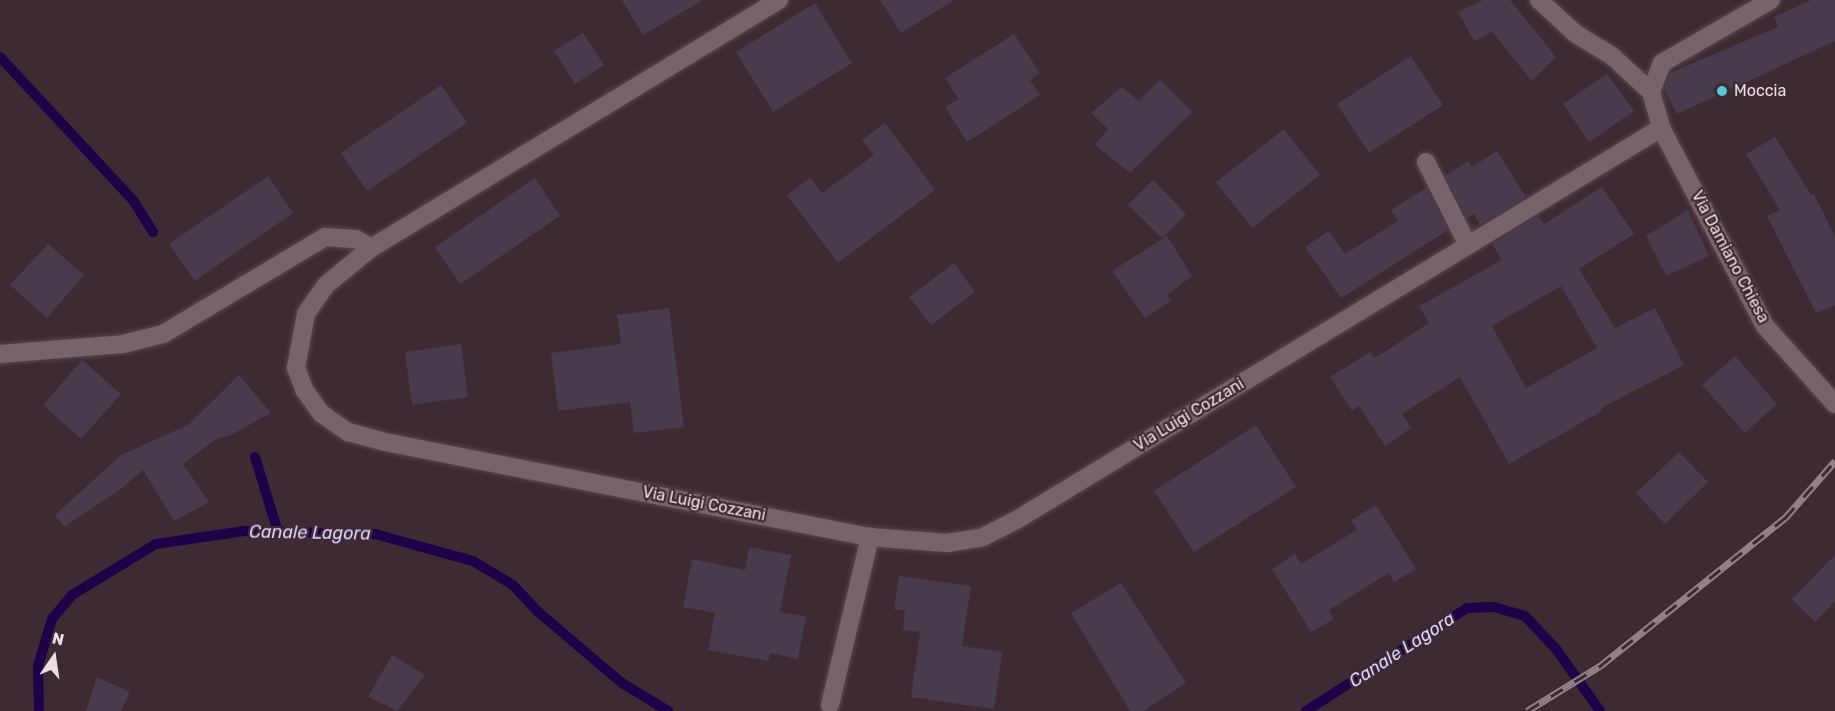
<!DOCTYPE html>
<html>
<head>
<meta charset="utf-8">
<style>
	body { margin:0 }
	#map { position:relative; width:1835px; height:711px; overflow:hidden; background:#3e2a33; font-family:Rubik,sans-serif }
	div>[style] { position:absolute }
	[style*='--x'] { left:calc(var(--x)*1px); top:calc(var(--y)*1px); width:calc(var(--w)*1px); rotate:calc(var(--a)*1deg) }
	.stream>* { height:10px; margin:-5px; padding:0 5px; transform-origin:5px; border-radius:5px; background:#1d0047 }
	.building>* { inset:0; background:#483b4b }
	.roads { filter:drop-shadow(0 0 2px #58474f) drop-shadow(0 0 2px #58474f) }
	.minor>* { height:18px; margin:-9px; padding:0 9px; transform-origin:9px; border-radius:9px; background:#78626c }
	.rail>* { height:7px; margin-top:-3.5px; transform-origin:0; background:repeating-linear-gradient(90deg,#3e2a33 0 14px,#918188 0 28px); box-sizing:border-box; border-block:2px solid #918188 }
	.dots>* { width:16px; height:16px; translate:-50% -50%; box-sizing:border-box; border:3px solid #3e2a33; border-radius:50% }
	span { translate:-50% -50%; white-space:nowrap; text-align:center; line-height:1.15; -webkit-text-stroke:4.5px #3e2a33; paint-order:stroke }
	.poi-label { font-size:16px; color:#ebdee4 }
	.left { translate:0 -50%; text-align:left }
	.street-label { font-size:16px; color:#ebdee4 }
	.water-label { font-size:18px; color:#d9d2fd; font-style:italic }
	.north { position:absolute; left:24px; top:627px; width:60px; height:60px; -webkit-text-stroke:4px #3e2a33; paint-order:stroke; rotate:13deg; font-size:16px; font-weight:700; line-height:24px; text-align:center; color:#ebdee4 }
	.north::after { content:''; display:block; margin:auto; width:21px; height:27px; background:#ebdee4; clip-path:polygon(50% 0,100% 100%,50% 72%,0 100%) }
</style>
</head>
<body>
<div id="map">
	<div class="stream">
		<div style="--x:0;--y:57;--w:195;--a:47.1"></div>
		<div style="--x:133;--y:200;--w:38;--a:58"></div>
		<div style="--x:255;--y:457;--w:78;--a:73"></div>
		<div style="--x:39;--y:711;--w:45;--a:-91.3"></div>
		<div style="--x:38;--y:666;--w:49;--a:-73.4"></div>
		<div style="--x:52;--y:619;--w:31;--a:-50"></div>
		<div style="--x:72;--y:595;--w:98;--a:-31.3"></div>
		<div style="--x:156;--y:544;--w:89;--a:-8.4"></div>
		<div style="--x:244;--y:531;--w:131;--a:1.3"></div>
		<div style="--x:375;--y:534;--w:102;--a:15.4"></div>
		<div style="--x:473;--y:561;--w:47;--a:31"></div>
		<div style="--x:513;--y:585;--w:35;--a:47"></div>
		<div style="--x:537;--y:611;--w:111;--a:40.3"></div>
		<div style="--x:622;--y:683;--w:54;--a:31.3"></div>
		<div style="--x:1306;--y:711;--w:191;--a:-32.6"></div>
		<div style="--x:1467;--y:608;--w:27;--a:-2"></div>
		<div style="--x:1494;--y:607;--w:32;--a:16"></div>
		<div style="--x:1525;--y:616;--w:45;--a:46.8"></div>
		<div style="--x:1556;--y:649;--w:76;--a:54.6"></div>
	</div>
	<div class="building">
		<div style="clip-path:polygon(622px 0,703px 0,643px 35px)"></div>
		<div style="clip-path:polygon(880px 0,954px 0,901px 33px)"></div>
		<div style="clip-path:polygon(1483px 0,1510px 0,1556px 57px,1532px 81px,1492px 32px,1474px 41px,1458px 12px)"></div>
		<div style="clip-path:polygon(1811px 0,1835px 0,1835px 41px,1677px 114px,1664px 89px,1670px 73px,1778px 27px,1774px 17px)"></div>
		<div style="clip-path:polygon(815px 3px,852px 63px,773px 112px,736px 52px)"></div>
		<div style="clip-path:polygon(583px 33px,604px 65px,575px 84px,554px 51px)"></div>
		<div style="clip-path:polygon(1014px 34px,1040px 73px,1030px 80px,1040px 95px,967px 142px,945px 107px,959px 99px,945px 78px)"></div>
		<div style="clip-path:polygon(1411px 56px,1443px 105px,1369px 153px,1337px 104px)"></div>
		<div style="clip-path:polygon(1607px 74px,1634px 111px,1589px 142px,1563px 104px)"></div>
		<div style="clip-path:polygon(1160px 80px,1192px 112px,1130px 173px,1095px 145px,1108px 129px,1091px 113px,1122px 87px,1139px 101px)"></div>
		<div style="clip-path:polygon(441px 85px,467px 123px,367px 191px,341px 153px)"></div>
		<div style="clip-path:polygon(885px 123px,935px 190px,838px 263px,787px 195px,810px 178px,822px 193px,874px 155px,862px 140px)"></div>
		<div style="clip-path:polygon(1284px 129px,1320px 175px,1252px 228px,1216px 182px)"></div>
		<div style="clip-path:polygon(1775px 137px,1811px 195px,1814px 194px,1835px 237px,1835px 305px,1816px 313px,1767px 216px,1780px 210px,1746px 154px)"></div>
		<div style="clip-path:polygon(1497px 151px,1526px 197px,1480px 225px,1474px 214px,1467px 218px,1445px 176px,1468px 161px,1472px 167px)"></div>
		<div style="clip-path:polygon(268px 176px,293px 213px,195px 281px,169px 244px)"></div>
		<div style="clip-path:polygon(535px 178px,560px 216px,460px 284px,435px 247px)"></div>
		<div style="clip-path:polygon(1153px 180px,1186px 214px,1162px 238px,1128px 205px)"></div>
		<div style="clip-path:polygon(evenodd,1602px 187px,1634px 234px,1579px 269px,1615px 328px,1655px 308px,1684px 365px,1601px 408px,1602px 411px,1509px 464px,1460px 377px,1402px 414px,1411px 428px,1385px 446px,1359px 406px,1352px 411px,1330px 377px,1370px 352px,1375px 358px,1429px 323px,1419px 306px,1502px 260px,1492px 244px,1538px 216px,1544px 224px,1602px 187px,1561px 286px,1597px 348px,1526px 388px,1492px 326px,1561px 286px)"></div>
		<div style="clip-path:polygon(1426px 188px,1448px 230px,1341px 298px,1305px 247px,1329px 231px,1345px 254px,1398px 221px,1391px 210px)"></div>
		<div style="clip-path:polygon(1688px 210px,1709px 256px,1666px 276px,1646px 236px)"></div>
		<div style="clip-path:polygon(1167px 236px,1192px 276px,1167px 295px,1171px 301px,1145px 318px,1112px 271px)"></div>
		<div style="clip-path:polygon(48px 244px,84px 275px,47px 318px,10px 285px)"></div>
		<div style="clip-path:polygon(954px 263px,975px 292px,931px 325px,909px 297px)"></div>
		<div style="clip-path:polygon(669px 308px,684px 427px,634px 433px,630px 402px,558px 411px,551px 353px,621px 344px,617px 315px)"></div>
		<div style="clip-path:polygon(461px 344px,468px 397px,412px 405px,405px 352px)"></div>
		<div style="clip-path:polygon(1735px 356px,1777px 404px,1745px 433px,1702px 385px)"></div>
		<div style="clip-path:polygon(82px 360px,121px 394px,81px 439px,43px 405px)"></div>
		<div style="clip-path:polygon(239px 375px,271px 413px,231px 435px,216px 439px,183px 464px,209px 502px,174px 521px,143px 470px,121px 489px,64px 527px,55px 515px,121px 455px,188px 425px)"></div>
		<div style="clip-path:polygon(1256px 425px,1296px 487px,1194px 552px,1154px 491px)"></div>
		<div style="clip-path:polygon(1679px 452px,1708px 482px,1665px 524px,1636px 493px)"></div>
		<div style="clip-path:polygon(1376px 505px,1416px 569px,1394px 582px,1389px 573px,1329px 610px,1334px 619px,1311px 632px,1272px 569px,1295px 554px,1301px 564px,1357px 530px,1351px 520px)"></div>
		<div style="clip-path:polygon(749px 547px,791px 555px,780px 612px,806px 616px,798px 659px,770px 653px,768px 661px,708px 650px,715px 613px,683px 607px,692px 559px,745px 570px)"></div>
		<div style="clip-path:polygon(1835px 555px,1835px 601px,1815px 622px,1792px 599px)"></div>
		<div style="clip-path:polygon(899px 576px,971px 586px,962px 646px,1002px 652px,994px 709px,911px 697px,920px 632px,903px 630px,905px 611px,894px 609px)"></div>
		<div style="clip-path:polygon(1121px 583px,1186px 683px,1143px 711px,1130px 711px,1071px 613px)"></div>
		<div style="clip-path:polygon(392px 655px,425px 675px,397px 711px,368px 697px)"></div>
		<div style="clip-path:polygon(97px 677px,130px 692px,121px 711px,86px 711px)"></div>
	</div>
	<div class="roads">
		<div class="minor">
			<div style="--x:779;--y:0;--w:477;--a:148.7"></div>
			<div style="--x:371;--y:248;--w:58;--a:140.6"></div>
			<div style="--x:326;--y:285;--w:35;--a:125"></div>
			<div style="--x:306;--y:314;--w:55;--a:100.5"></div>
			<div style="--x:296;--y:368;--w:25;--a:69"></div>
			<div style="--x:305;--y:391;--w:29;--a:54"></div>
			<div style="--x:322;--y:414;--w:32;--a:35"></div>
			<div style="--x:348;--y:432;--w:38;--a:15"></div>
			<div style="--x:385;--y:442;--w:494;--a:11.1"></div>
			<div style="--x:870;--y:537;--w:77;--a:4.5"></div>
			<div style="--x:947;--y:543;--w:36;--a:-9"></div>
			<div style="--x:983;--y:537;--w:39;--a:-27"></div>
			<div style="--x:1018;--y:519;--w:753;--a:-31.3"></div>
			<div style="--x:1539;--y:0;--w:50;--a:42.6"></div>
			<div style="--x:1576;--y:34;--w:42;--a:31.4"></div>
			<div style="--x:1612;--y:56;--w:53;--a:42.7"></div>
			<div style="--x:1771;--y:0;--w:126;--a:150"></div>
			<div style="--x:1662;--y:63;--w:31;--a:111"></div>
			<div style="--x:1651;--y:92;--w:37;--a:74"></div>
			<div style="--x:1661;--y:128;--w:224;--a:62.3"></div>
			<div style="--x:1765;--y:326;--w:105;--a:48.1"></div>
			<div style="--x:1426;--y:162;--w:93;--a:63.2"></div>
			<div style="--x:0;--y:354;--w:123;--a:-4.6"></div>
			<div style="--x:123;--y:344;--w:41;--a:-14"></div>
			<div style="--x:163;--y:334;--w:189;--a:-30.9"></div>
			<div style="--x:325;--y:237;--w:31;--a:4"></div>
			<div style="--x:356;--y:239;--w:17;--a:31"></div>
			<div style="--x:830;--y:705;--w:173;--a:-76.6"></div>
		</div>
	</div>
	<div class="rail">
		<div style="--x:1527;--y:711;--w:86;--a:-31.7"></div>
		<div style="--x:1600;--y:666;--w:237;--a:-38.7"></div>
		<div style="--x:1785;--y:518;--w:76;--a:-48.7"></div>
	</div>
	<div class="dots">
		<div style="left:1722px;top:91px;background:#52cbd8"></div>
	</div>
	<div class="poi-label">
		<span class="left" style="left:1734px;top:91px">Moccia</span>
	</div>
	<div class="street-label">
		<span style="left:1730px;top:257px;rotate:62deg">Via Damiano Chiesa</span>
		<span style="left:1189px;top:415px;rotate:-31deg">Via Luigi Cozzani</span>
		<span style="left:704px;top:504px;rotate:11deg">Via Luigi Cozzani</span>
	</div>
	<div class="water-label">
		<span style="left:310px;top:533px;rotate:1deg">Canale Lagora</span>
		<span style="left:1402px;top:650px;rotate:-33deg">Canale Lagora</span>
	</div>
	<div class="north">N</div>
</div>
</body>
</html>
